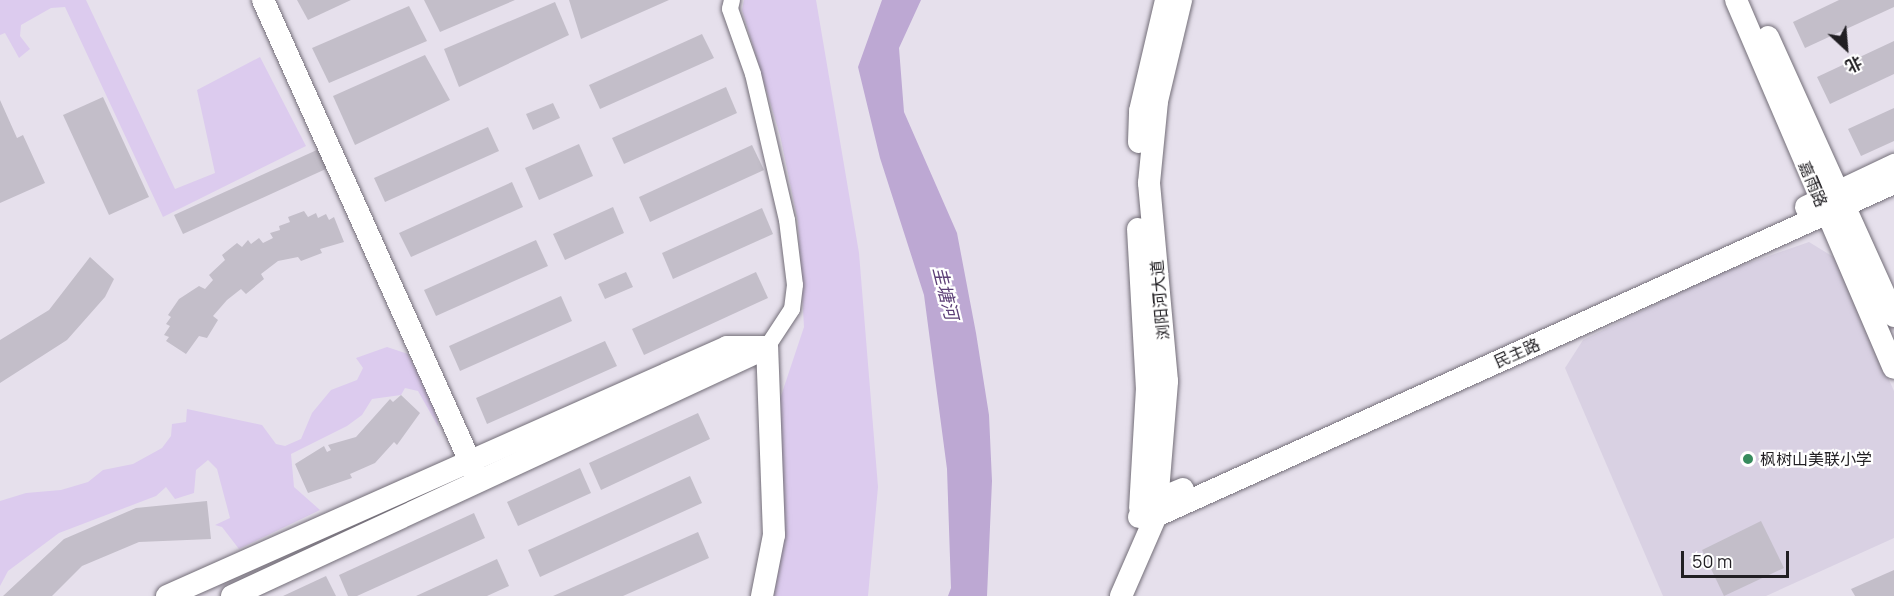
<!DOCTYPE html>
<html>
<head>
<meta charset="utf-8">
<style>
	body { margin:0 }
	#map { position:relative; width:1894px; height:596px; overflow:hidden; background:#e6e0ec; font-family:Manrope,"Noto Sans SC",sans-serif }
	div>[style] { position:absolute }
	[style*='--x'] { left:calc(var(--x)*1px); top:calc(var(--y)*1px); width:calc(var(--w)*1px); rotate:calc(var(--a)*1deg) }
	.built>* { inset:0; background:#d9d1e3 }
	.green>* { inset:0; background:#dccbee }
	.water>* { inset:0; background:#bda8d3 }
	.building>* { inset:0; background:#c3bec9 }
	.roads { filter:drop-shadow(0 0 2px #736e78) drop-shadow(0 0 2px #736e78) }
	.street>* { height:16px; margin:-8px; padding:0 8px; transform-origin:8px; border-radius:8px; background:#fff }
	.secondary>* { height:22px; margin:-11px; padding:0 11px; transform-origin:11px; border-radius:11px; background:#fff }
	.dots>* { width:16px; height:16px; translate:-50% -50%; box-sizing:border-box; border:3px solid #fff; border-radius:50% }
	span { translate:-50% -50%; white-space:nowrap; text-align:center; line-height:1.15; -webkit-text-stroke:4.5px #fff; paint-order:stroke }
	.street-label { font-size:16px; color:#211f23 }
	.poi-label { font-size:16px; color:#211f23 }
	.left { translate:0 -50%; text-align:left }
	.water-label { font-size:18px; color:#5c3f76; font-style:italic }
	.north { position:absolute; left:1816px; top:18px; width:60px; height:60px; -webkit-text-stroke:4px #fff; paint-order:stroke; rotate:154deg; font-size:16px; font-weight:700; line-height:24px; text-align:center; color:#211f23 }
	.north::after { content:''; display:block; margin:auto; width:21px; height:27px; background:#211f23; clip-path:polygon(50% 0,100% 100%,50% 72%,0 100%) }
	.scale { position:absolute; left:1681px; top:551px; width:108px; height:27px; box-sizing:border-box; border:3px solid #211f23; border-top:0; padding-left:8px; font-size:18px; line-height:21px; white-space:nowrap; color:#211f23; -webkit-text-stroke:4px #fff; paint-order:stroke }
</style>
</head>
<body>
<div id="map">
	<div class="built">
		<div style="clip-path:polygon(1809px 242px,1835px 258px,1894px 391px,1894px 538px,1766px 596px,1663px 596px,1565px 368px,1583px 340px,1717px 274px)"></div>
	</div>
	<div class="green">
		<div style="clip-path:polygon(0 0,86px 0,175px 189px,215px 173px,197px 90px,260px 57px,306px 146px,163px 217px,65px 7px,51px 8px,21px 25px,20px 36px,30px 49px,19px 58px,5px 33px,0 35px)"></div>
		<div style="clip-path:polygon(744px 0,816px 0,859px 253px,878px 487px,868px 596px,774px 596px,783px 541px,780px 399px,804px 327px,798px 222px,780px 135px,742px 10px)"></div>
		<div style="clip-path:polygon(387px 347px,408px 354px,433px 403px,439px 428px,418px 391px,405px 388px,401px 395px,372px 399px,362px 415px,347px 426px,291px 454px,294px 487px,320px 510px,239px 549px,222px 527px,215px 525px,230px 518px,217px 469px,208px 460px,196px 470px,194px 493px,175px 499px,166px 487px,156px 496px,59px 533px,8px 571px,0 586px,0 501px,26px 493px,61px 490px,88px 482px,103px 470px,133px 464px,162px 448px,171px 436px,172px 424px,186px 422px,187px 409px,262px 425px,276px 444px,285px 446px,301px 439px,312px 413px,331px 390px,357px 380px,363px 368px,356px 358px)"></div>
	</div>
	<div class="water">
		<div style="clip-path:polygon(882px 0,921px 0,899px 48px,904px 112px,957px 233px,976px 333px,989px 415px,992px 481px,987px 596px,948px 596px,951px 588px,947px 469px,924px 295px,880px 158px,858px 67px)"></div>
	</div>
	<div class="building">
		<div style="clip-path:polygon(297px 0,351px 0,308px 20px)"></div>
		<div style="clip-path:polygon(424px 0,515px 0,440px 32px)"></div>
		<div style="clip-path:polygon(569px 0,669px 0,581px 39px)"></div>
		<div style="clip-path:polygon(1839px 0,1894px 0,1894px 7px,1805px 48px,1793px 22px)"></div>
		<div style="clip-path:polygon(555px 2px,569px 35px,459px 87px,444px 49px)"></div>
		<div style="clip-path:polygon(409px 6px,427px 41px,329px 83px,312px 48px)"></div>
		<div style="clip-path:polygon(702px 34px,714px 58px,600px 109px,589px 85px)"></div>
		<div style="clip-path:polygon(1894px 41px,1894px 74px,1830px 104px,1817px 77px)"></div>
		<div style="clip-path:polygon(425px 55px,450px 100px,355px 145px,333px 96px)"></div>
		<div style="clip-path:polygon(726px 87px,737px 113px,624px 164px,612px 138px)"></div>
		<div style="clip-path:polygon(103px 97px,149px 197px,109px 215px,63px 115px)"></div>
		<div style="clip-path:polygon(0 100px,17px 138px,23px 135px,45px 183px,0 203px)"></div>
		<div style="clip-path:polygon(553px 103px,560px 118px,533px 130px,526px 114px)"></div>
		<div style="clip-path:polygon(1894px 108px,1894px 141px,1861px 156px,1848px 129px)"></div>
		<div style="clip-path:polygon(488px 127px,499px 151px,385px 202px,374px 178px)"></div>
		<div style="clip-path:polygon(579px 144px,593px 176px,539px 200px,525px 168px)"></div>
		<div style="clip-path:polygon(752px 145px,764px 170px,650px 222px,639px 197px)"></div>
		<div style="clip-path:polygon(319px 149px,328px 168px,183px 234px,174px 215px)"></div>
		<div style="clip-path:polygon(512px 182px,523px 207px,411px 257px,399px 233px)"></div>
		<div style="clip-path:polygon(613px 207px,624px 233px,565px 260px,553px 234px)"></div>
		<div style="clip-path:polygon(762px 208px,773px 234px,673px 279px,662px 253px)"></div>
		<div style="clip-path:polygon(304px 211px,308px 217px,316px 213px,318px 218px,326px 214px,329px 220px,334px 217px,344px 242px,320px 249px,322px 253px,301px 261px,298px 257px,278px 261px,261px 274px,264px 279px,246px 294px,241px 289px,227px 300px,213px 316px,218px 320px,207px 338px,199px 336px,186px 354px,166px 341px,169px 337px,164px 335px,170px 326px,166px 324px,171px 317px,168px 315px,179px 299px,199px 286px,205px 289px,213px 280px,209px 275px,225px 260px,222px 255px,237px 243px,242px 247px,248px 240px,251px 244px,259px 238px,263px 243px,273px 238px,270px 233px,280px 230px,279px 226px,290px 222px,288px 217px)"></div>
		<div style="clip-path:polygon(536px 240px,548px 266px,436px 316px,424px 290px)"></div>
		<div style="clip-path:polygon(90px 257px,114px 279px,105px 297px,67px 340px,0 383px,0 340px,49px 310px)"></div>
		<div style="clip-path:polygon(626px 272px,633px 287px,605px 299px,598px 284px)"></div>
		<div style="clip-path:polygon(756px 272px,768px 298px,644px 355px,632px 329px)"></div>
		<div style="clip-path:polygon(561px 296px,572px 321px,460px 371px,449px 346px)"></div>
		<div style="clip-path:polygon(605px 341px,617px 366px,487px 424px,476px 398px)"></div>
		<div style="clip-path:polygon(401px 395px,420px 413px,397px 445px,394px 442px,375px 463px,350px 474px,352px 478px,308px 493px,295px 464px,324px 446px,327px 452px,331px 450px,328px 445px,356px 437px,390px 399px,393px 402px)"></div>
		<div style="clip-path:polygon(698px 413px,710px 439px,601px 490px,589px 463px)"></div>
		<div style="clip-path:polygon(580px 468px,591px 493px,518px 526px,507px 502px)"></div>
		<div style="clip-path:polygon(690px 476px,702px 503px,540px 577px,528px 550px)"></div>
		<div style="clip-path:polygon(207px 501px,211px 539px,139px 542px,82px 566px,52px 596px,3px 596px,64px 539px,136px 508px)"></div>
		<div style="clip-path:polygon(474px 513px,485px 538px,357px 596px,348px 596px,339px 575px)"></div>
		<div style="clip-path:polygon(1761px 521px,1784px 568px,1724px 596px,1702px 550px)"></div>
		<div style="clip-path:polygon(698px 532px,709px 558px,623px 596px,553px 596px)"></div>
		<div style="clip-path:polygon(497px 559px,509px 586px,487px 596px,416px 596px)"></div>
		<div style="clip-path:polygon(1894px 570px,1894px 596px,1855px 596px,1851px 589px)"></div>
		<div style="clip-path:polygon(326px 576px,336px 596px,283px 596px)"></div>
	</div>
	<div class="roads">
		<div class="street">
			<div style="--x:732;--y:0;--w:9;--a:103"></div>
			<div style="--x:730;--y:9;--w:69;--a:70.5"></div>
			<div style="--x:753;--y:74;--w:150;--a:76.9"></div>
			<div style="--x:787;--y:220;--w:65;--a:83"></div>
			<div style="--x:795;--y:285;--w:24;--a:97"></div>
			<div style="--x:792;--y:309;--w:45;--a:123.3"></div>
		</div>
		<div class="secondary">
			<div style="--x:263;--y:0;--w:521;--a:65.85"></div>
			<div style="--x:1736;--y:0;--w:400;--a:66.8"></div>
			<div style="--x:1768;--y:37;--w:306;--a:65.7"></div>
			<div style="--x:1139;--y:142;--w:31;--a:-88"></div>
			<div style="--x:1140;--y:111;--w:114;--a:-76.8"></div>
			<div style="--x:1806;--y:207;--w:98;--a:-25.5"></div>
			<div style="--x:1138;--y:229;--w:159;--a:86.8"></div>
			<div style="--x:1147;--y:388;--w:120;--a:93.3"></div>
			<div style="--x:1142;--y:494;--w:16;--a:22"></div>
			<div style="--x:1157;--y:500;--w:28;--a:-23"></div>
			<div style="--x:1139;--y:517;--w:17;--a:-3"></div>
			<div style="--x:1156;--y:516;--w:810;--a:-24.29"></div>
			<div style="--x:167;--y:596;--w:613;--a:-23.97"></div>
			<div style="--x:727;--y:347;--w:40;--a:0"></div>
			<div style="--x:232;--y:596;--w:587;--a:-24.9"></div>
			<div style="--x:762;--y:596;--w:62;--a:-78.9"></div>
			<div style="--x:774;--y:535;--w:188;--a:-92.1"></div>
			<div style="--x:1121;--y:596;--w:87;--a:-66.4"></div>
			<div style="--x:1156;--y:516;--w:135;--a:-85.3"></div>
			<div style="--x:1167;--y:381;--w:199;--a:-95.2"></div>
			<div style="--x:1149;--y:183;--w:82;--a:-84.4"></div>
			<div style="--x:1157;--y:101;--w:104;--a:-76.6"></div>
		</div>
	</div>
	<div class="dots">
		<div style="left:1748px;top:459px;background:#378b5e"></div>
	</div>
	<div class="street-label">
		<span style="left:1813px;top:184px;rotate:67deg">嘉雨路</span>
		<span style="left:1160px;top:300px;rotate:-95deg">浏阳河大道</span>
		<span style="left:1517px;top:353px;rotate:-24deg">民主路</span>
	</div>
	<div class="poi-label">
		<span class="left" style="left:1760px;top:459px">枫树山美联小学</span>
	</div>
	<div class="water-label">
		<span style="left:946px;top:293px;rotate:76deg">圭塘河</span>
	</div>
	<div class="north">北</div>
	<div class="scale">50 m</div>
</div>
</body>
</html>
